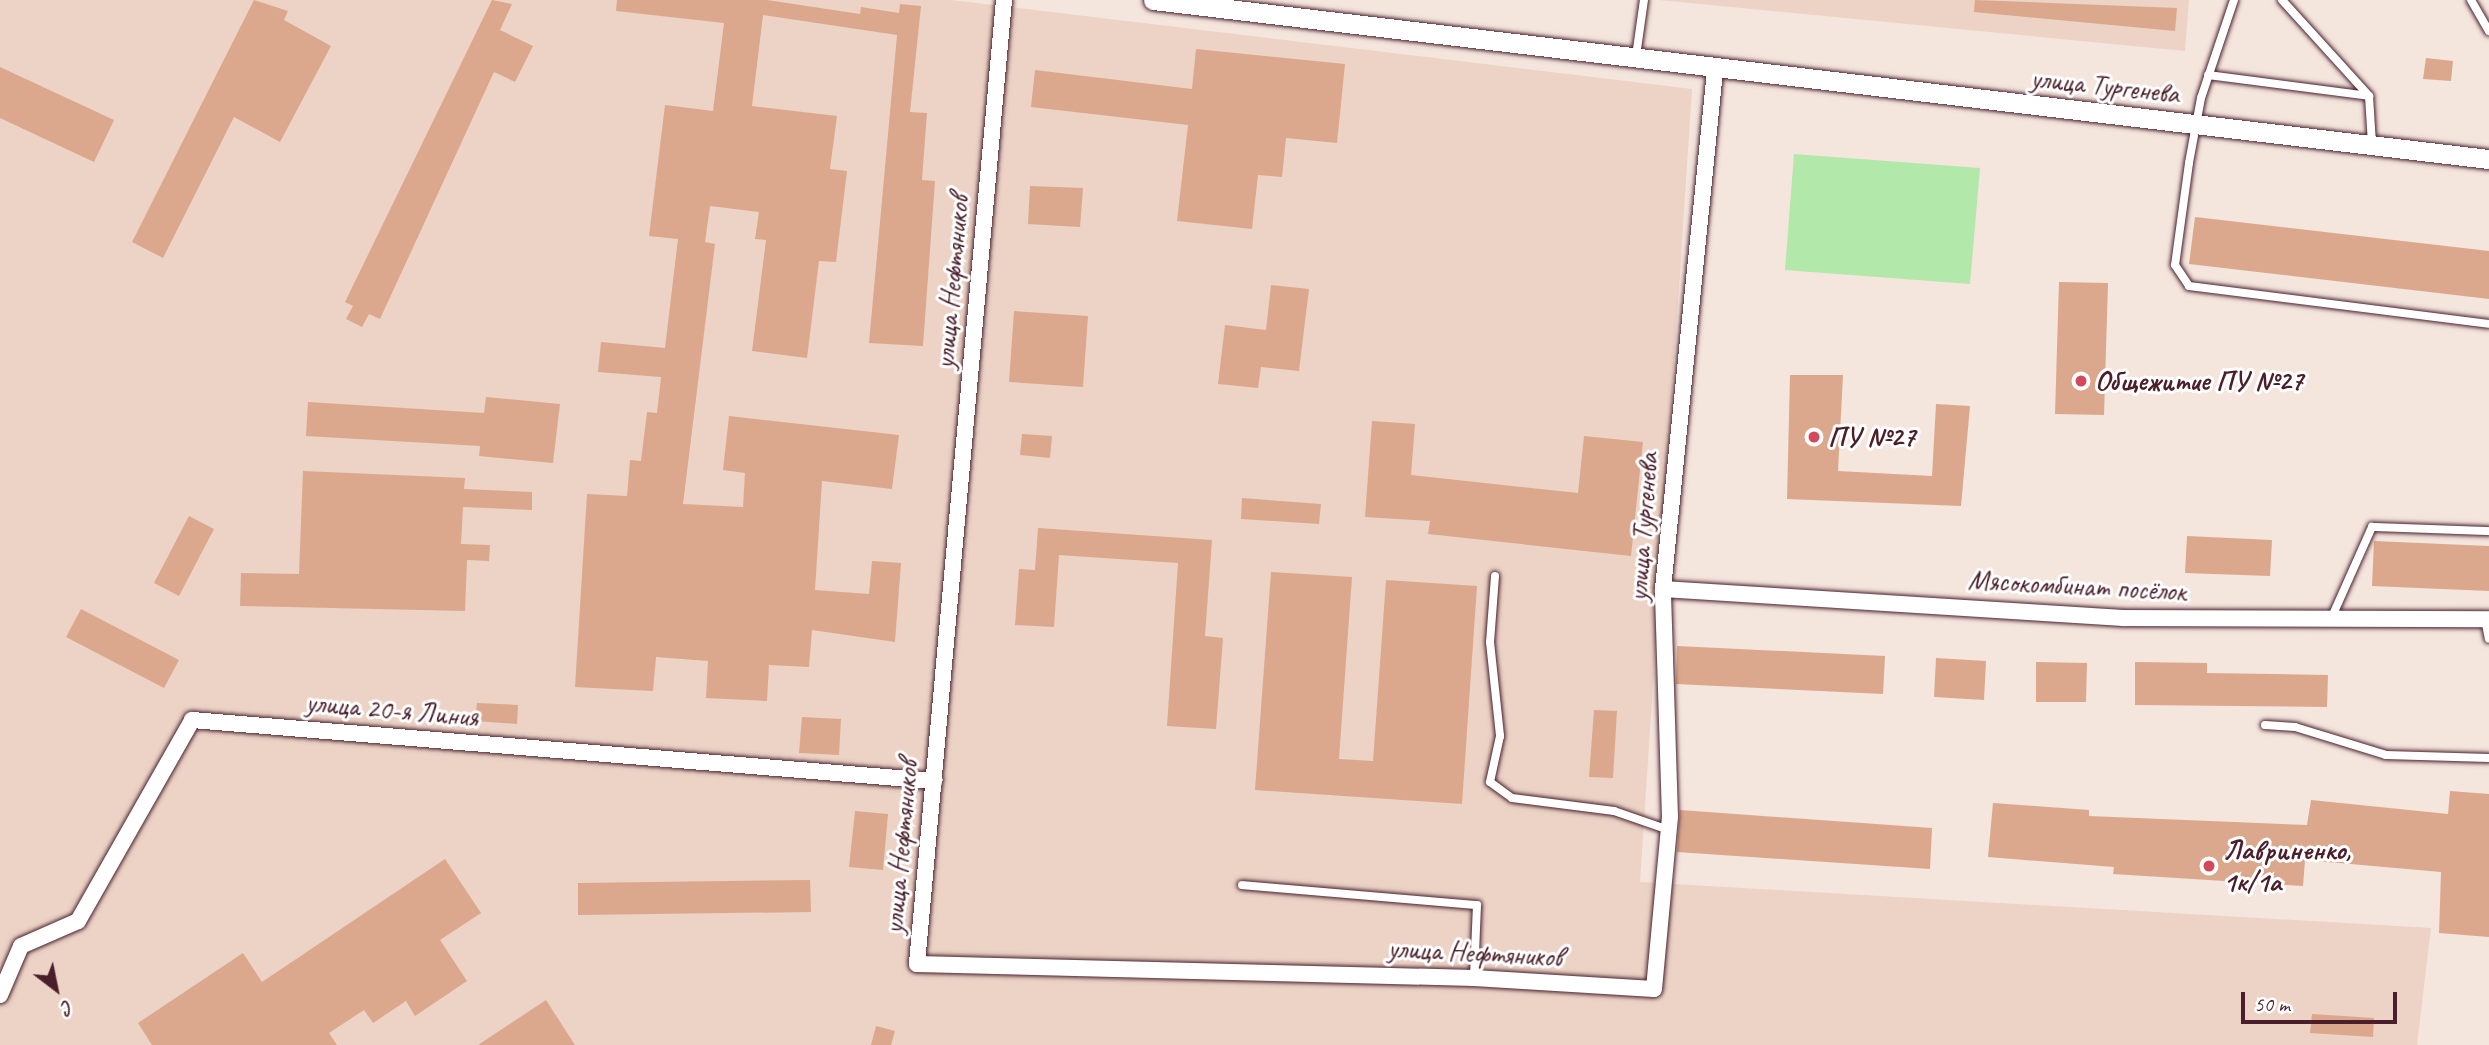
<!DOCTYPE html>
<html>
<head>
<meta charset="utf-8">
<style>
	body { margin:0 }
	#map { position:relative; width:2489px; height:1045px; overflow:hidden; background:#f4e5dd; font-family:Caveat,sans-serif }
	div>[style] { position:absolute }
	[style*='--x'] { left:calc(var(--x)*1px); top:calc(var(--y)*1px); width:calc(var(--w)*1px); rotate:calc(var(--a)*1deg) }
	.built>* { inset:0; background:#ecd3c5 }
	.green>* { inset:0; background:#b2e8aa }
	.building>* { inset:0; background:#dba88d }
	.roads { filter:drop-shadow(0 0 2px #4a1f2b) drop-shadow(0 0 2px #4a1f2b) }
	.service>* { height:8px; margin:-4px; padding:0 4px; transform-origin:4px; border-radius:4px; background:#fff }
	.minor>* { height:16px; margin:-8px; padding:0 8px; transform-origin:8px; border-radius:8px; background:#fff }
	.tertiary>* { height:19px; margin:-9.5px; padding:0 9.5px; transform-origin:9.5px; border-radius:9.5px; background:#fff }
	.dots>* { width:19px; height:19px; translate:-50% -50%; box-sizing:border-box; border:4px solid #fff; border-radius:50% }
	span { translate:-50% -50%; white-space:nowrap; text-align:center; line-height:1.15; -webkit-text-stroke:6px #fff; paint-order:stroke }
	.street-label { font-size:28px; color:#4a1f2b }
	.poi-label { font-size:28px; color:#4a1f2b; font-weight:700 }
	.left { translate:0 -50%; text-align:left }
	.north { position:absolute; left:21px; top:954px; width:70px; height:70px; -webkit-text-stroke:5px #fff; paint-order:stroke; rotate:148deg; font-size:19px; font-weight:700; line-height:28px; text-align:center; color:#4a1f2b }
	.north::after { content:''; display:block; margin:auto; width:24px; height:32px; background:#4a1f2b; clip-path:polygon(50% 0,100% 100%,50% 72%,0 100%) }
	.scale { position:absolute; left:2241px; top:992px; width:156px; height:32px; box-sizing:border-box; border:4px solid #4a1f2b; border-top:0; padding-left:9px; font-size:21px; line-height:24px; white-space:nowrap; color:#4a1f2b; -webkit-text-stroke:5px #fff; paint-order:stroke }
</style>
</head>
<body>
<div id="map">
	<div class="built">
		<div style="clip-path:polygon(0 0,951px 0,1692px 89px,1640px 882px,2431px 928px,2417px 1045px,0 1045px)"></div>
		<div style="clip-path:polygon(1659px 0,2189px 0,2185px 51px)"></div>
	</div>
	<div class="green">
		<div style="clip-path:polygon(1794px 154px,1980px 168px,1970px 284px,1785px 270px)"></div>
	</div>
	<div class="building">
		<div style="clip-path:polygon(254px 0,288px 11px,284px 20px,331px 46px,280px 142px,234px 117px,163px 258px,132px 242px)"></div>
		<div style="clip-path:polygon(492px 0,512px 4px,500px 30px,533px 46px,515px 82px,494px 72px,380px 319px,369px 314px,362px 327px,346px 319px,353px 306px,345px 302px)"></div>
		<div style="clip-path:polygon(617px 0,767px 0,860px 14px,861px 7px,899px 13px,900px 4px,921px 6px,910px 112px,927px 113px,922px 180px,935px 181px,923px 346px,869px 343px,897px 35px,763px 15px,752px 106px,837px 116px,830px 169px,847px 171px,836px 262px,819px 261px,807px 358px,752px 351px,766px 240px,755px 239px,759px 212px,710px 206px,705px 242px,715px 244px,683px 504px,743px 507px,745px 473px,723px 470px,729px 416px,899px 435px,892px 489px,822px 481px,815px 590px,869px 594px,872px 561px,901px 563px,895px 642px,812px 630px,809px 667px,769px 665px,767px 701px,706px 698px,708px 661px,656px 657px,653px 691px,575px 687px,587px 494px,627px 496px,630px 460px,641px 461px,647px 412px,657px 413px,661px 377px,598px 372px,601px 342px,665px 348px,678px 239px,649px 236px,665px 105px,713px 111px,724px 23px,616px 11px)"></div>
		<div style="clip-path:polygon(1975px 0,2177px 8px,2175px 31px,1974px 12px)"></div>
		<div style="clip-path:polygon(1196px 49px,1345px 64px,1337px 143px,1286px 138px,1282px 177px,1258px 175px,1252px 229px,1177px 221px,1188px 125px,1031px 107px,1035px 70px,1192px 89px)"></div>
		<div style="clip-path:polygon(2426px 58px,2453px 61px,2451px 81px,2423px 79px)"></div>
		<div style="clip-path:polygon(0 67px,114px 120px,94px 162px,0 118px)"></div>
		<div style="clip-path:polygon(1030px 186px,1083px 188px,1080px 227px,1028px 224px)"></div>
		<div style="clip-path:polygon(2195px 217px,2489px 251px,2489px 299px,2189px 264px)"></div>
		<div style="clip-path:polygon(2059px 282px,2108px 283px,2104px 415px,2055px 414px)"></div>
		<div style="clip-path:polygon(1271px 285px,1309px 289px,1299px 371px,1261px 367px,1258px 388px,1218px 384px,1225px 325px,1266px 330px)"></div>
		<div style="clip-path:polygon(1014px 311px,1088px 316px,1083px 387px,1009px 382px)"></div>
		<div style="clip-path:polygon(1790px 375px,1843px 375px,1838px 471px,1932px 476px,1936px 404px,1970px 406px,1961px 506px,1787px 499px)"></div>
		<div style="clip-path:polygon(486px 397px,560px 404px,553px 463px,479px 456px,480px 446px,306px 436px,308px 402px,484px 413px)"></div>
		<div style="clip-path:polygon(1372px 421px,1415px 424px,1411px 475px,1578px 493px,1584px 436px,1643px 442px,1631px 556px,1428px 534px,1430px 521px,1365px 517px)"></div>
		<div style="clip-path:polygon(1022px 434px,1052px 436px,1050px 458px,1020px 455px)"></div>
		<div style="clip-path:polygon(303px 471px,465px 478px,464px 489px,532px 492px,532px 510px,463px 507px,461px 544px,490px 545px,489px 561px,467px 560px,465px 611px,240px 606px,241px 573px,299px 574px)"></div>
		<div style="clip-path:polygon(1242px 498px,1321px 504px,1319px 524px,1241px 519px)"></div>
		<div style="clip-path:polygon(189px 516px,214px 529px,179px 596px,154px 583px)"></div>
		<div style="clip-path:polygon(1038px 528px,1212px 540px,1205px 636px,1223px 638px,1216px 729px,1167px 726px,1178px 563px,1059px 555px,1054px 627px,1015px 625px,1019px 569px,1035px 570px)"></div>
		<div style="clip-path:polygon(2187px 536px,2272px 540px,2270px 576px,2185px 573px)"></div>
		<div style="clip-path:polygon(2374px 541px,2489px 546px,2489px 591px,2372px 586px)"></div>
		<div style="clip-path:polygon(1271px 572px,1352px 577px,1339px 759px,1373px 761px,1386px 580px,1477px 586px,1462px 804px,1255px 790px)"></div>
		<div style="clip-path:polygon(81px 609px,179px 660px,164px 688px,66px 637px)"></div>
		<div style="clip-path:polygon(1677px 646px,1885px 656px,1883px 694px,1676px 684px)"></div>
		<div style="clip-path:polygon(1936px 658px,1986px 661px,1984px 700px,1934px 697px)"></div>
		<div style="clip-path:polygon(2036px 662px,2087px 663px,2086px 702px,2036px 702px)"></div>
		<div style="clip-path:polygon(2135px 662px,2207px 663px,2207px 673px,2328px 675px,2327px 707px,2135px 705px)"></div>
		<div style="clip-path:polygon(477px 703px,518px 705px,517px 724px,475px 721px)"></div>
		<div style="clip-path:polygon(1594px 710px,1617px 711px,1613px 778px,1589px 777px)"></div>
		<div style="clip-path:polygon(802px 717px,841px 719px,839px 755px,799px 753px)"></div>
		<div style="clip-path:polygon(2450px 791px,2489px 794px,2489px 937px,2439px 933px,2441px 872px,2305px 860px,2303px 886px,2113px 874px,2114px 867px,1988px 857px,1993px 803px,2089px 810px,2089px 816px,2307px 825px,2311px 800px,2448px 814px)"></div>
		<div style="clip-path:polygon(1680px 810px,1932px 828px,1930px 869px,1677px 852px)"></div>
		<div style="clip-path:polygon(855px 811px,888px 814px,883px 870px,849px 867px)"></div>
		<div style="clip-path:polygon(445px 859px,481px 913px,440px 940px,467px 981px,415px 1016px,406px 1001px,373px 1023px,364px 1010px,329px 1033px,337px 1045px,152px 1045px,138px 1023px,243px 953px,262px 982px)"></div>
		<div style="clip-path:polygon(810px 880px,811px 912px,578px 915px,578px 883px)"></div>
		<div style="clip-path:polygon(546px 1000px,575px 1045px,478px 1045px)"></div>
		<div style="clip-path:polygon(2312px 1014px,2374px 1018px,2373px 1037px,2310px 1033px)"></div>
		<div style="clip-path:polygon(876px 1026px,895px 1031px,891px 1045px,871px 1045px)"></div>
	</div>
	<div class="roads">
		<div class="service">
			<div style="--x:2234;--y:0;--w:103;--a:108.6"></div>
			<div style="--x:2201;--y:98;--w:66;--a:100.5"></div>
			<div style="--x:2189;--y:163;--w:103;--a:97.8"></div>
			<div style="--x:2175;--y:265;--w:25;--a:56"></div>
			<div style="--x:2189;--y:286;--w:302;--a:7.2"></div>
			<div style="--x:2282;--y:0;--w:130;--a:47.8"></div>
			<div style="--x:2471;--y:0;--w:36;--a:60"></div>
			<div style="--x:1636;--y:56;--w:57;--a:-81.9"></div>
			<div style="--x:2208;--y:75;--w:162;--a:7.4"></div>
			<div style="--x:2369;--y:96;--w:48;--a:86.4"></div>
			<div style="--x:1495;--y:576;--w:66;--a:94.3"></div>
			<div style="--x:1490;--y:642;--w:95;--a:83.9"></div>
			<div style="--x:1500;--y:736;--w:47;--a:102.3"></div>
			<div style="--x:1490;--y:782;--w:27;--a:36"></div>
			<div style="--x:1512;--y:798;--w:103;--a:7.3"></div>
			<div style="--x:1614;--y:811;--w:58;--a:19.1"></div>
			<div style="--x:2331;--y:619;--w:101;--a:-66"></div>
			<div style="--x:2372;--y:527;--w:117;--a:2"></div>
			<div style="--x:2485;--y:619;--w:20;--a:79"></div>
			<div style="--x:2265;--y:725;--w:30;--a:4"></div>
			<div style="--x:2295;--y:727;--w:95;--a:17.1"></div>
			<div style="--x:2386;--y:755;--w:103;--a:1.7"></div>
			<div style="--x:1242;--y:885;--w:236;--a:4.9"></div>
			<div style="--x:1477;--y:905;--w:73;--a:92.4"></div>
		</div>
		<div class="minor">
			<div style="--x:1004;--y:0;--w:968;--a:95.16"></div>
			<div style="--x:917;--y:964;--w:557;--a:1.44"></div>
			<div style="--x:1474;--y:978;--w:180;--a:3.5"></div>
			<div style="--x:1654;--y:989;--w:173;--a:-84.7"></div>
			<div style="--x:1670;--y:817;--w:228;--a:-91.8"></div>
			<div style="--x:1663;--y:589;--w:521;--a:-84.27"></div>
			<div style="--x:1663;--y:589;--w:461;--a:3.6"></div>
			<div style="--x:2123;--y:618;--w:366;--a:0.2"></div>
			<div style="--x:0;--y:995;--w:53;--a:-66.8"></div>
			<div style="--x:21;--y:946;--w:62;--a:-23.7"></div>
			<div style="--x:78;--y:921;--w:231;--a:-60.4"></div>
			<div style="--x:192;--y:720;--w:745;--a:4.7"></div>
		</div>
		<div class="tertiary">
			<div style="--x:1153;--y:0;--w:1345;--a:6.79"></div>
		</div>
	</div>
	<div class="dots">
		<div style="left:2081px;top:381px;background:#d1495b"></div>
		<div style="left:1814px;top:437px;background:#d1495b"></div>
		<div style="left:2209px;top:866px;background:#d1495b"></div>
	</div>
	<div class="street-label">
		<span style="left:2105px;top:86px;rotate:6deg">улица Тургенева</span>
		<span style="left:952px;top:282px;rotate:-85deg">улица Нефтяников</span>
		<span style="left:1643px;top:527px;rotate:-86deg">улица Тургенева</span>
		<span style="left:2077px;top:586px;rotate:3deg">Мясокомбинат посёлок</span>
		<span style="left:392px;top:710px;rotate:5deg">улица 20-я Линия</span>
		<span style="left:901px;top:847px;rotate:-85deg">улица Нефтяников</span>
		<span style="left:1475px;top:953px;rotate:3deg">улица Нефтяников</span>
	</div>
	<div class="poi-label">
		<span class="left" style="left:2095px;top:381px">Общежитие ПУ №27</span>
		<span class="left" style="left:1828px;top:437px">ПУ №27</span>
		<span class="left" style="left:2223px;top:866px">Лавриненко,<br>1к/1а</span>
	</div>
	<div class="north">С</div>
	<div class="scale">50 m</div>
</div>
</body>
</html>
